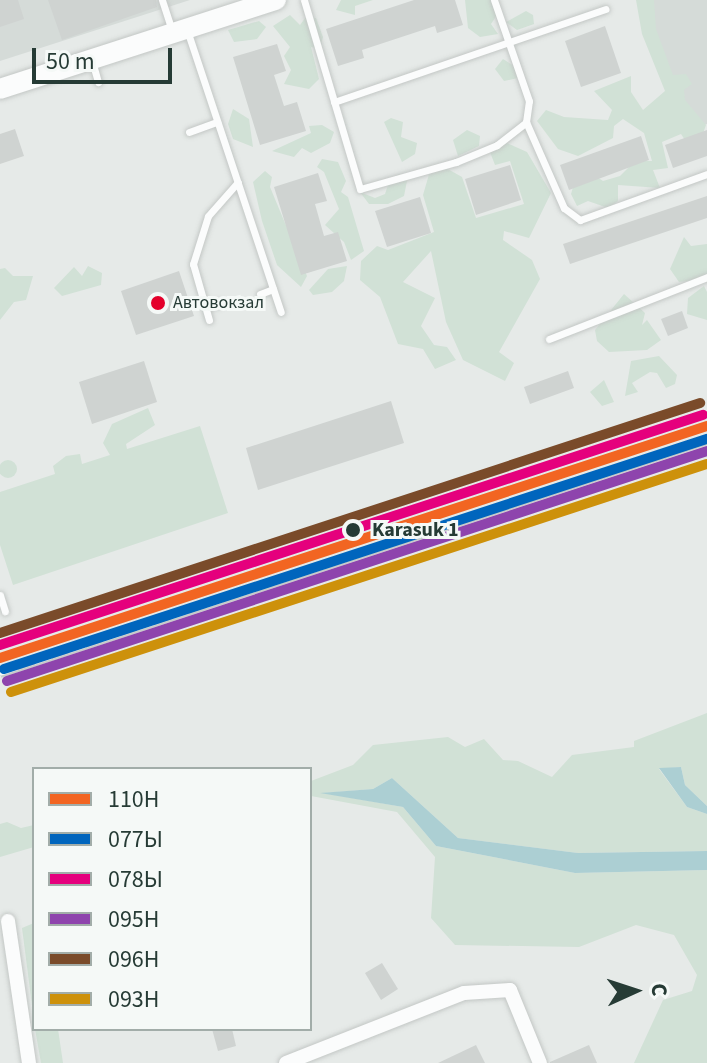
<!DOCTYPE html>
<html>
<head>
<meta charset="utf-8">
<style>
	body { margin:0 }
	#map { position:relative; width:707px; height:1063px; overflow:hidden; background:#e6eae8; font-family:"Source Sans 3",sans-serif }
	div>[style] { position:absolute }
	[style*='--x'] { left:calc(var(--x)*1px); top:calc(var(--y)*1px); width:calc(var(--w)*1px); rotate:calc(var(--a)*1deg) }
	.built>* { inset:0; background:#d5dbd8 }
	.green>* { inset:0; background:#d1e1d6 }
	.round { border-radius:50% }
	.water>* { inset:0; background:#accfd3 }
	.building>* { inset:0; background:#cfd3d1 }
	.roads { filter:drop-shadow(0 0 2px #c3c7c5) drop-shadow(0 0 2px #c3c7c5) }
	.service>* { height:7px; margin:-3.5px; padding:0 3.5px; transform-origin:3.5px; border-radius:3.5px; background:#fbfcfc }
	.minor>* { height:14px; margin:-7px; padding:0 7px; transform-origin:7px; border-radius:7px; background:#fbfcfc }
	.secondary>* { height:20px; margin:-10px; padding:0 10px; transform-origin:10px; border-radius:10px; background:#fbfcfc }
	.rail>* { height:9px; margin-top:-4.5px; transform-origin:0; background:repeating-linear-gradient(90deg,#f5f9f7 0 18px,#c8cbca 0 36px); box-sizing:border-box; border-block:2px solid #c8cbca }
	.rail-1>* { height:10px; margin:-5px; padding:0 5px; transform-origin:5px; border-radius:5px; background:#f26522 }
	.rail-2>* { height:10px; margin:-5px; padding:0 5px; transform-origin:5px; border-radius:5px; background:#0065bd }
	.rail-3>* { height:10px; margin:-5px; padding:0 5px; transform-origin:5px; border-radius:5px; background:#e5007d }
	.rail-4>* { height:10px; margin:-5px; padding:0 5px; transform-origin:5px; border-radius:5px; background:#8e44ad }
	.rail-5>* { height:10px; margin:-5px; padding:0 5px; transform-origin:5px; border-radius:5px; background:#7a4b2a }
	.rail-6>* { height:10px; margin:-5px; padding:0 5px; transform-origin:5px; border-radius:5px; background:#cd910b }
	.dots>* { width:22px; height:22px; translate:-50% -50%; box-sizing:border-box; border:4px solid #f5f9f7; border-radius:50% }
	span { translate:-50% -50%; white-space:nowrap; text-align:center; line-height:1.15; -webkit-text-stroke:6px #f5f9f7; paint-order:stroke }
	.bus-label { font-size:18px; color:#263b35 }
	.left { translate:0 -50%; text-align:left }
	.stop-label { font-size:20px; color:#263b35; font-weight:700 }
	.legend { position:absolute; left:32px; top:767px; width:280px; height:264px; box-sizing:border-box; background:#f5f9f7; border:2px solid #a2ada9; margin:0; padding:10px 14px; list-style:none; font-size:24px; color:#263b35 }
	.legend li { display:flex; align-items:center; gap:16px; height:40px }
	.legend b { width:40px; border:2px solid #a2ada9 }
	.north { position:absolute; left:595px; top:951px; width:80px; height:80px; -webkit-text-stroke:6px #f5f9f7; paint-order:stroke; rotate:87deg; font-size:22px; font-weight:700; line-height:32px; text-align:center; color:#263b35 }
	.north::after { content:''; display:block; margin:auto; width:28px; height:36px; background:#263b35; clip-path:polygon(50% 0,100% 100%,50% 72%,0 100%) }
	.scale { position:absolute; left:32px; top:48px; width:140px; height:36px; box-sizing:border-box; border:4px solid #263b35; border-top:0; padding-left:10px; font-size:24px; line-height:28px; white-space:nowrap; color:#263b35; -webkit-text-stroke:6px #f5f9f7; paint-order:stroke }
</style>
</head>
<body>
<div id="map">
	<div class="built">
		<div style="clip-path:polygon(0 0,190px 0,0 61px)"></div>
		<div style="clip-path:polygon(646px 0,707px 0,707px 124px,687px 130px)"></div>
	</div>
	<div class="green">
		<div style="clip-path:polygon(341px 0,373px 0,355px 6px,355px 15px,336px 10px)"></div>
		<div style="clip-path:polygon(465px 0,498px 0,501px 9px,491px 24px,498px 34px,480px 37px,468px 28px)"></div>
		<div style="clip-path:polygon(636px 0,654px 0,656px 29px,673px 75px,686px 74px,692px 84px,684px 90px,685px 100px,706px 125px,701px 139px,687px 143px,681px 134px,662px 142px,668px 168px,653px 170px,660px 188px,618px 185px,618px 201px,608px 208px,588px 201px,577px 206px,571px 194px,574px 184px,594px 175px,603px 181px,620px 176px,635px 161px,652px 161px,644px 133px,623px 119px,614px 126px,613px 138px,578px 156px,558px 149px,537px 121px,546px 110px,564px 117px,608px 120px,612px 110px,594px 91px,631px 76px,631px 92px,643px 110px,665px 91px,642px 34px)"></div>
		<div style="clip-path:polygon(526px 11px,533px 15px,534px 24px,517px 30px,506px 22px)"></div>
		<div style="clip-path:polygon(290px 15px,300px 25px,306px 17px,316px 18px,323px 37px,320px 49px,311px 47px,319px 79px,309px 89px,284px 84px,291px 70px,284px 56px,290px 47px,273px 26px)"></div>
		<div style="clip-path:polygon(259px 21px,266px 27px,257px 39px,234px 42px,228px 30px)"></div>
		<div style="clip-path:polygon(503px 59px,514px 66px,518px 78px,504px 81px,495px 69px)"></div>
		<div style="clip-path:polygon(233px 109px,249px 119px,253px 147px,233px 139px,228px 124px)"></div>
		<div style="clip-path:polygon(391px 118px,403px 122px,401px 137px,417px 143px,415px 154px,402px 162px,384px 122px)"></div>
		<div style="clip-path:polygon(322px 125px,334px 132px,330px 143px,311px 153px,302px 148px,294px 157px,272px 151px,311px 133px,309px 126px)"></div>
		<div style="clip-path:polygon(467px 130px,480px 136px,479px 146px,458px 156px,453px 140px)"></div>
		<div style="clip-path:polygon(507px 143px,527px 152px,551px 193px,529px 238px,504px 231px,503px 240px,532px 260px,540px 279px,499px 352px,514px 363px,505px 381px,463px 360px,446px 322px,431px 251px,403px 282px,435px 298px,421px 326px,434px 345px,447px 347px,456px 360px,435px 369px,423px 349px,398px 344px,380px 297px,360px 280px,361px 261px,377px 246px,388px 250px,434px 232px,423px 195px,430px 171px,446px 168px,462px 177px,476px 218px,524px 204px,510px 161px,495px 165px,490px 152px)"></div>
		<div style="clip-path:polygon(322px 159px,338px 162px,346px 181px,341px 192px,348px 197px,364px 251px,351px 260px,344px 242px,325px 225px,339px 209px,324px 172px,317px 167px)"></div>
		<div style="clip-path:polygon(265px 171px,272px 177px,270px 187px,307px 276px,301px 287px,277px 265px,262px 221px,253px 182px)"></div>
		<div style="clip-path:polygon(399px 174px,407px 181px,404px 196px,388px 204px,369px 204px,360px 192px,375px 198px,385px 194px,390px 179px)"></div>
		<div style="clip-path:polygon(684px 237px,691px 246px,707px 244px,707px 279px,679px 282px,670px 269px)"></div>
		<div style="clip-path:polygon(88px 266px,102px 273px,101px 285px,62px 296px,54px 288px,74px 267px,82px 276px)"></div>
		<div style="clip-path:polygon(347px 266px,344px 281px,332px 292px,313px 295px,309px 290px,328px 269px)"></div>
		<div style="clip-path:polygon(5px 268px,13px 276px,33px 276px,26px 300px,14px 302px,0 320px,0 269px)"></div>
		<div style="clip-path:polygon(704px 286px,707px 292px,707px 320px,687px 314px,688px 298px)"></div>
		<div style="clip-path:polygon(624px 294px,645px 313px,642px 325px,647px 320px,661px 340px,647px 350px,609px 352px,597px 341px,595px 330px)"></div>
		<div style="clip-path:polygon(659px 356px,677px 375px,675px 384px,666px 388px,657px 373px,650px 372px,632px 383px,638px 392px,625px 396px,631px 361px)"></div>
		<div style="clip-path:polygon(604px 380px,614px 402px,602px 406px,590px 392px)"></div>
		<div style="clip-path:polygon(148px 408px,155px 425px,126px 444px,127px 449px,200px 426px,228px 513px,13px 585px,0 545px,0 492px,55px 474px,53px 466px,66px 456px,80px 454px,82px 464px,110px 455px,103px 443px,112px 424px)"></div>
		<div class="round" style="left:-1px;top:460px;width:18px;height:18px"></div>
		<div style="clip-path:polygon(707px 713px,707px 806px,685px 785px,681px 767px,659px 769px,687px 807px,707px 814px,707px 851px,578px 853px,458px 838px,392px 778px,373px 789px,324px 793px,403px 807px,436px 846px,575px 873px,707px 870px,707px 1063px,634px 1063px,663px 1000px,692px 991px,697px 975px,674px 935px,636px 925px,579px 947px,455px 945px,431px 918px,435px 857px,397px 812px,311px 796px,311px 781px,353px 765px,373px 745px,448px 737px,465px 747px,484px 739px,503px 760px,518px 761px,552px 777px,572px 755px,634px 747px,634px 741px)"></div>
		<div style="clip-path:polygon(7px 822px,21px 828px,34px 825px,34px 847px,0 857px,0 824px)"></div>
		<div style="clip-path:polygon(34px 923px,34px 1021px,22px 928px)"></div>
		<div style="clip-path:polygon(35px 1029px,58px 1029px,63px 1063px,41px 1063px)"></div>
	</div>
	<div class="water">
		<div style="clip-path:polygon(681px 767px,685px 785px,707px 806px,707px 814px,687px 807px,659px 768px)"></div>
		<div style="clip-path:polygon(392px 778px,458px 838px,578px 853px,707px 851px,707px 870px,575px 873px,436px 846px,403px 807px,320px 793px,373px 789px)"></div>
	</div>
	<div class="building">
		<div style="clip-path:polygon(0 0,18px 0,24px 19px,0 27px)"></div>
		<div style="clip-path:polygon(48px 0,156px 0,157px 7px,62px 40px)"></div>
		<div style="clip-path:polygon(414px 0,455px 0,463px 25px,437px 33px,435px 26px,362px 50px,364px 58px,338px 66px,326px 29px)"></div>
		<div style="clip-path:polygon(605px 26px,621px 73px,581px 87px,565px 41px)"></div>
		<div style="clip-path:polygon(277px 44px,286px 71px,274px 75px,284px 106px,297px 102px,306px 131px,260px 145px,233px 57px)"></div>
		<div style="clip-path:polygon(15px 129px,24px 156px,0 164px,0 134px)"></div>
		<div style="clip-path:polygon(707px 130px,707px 156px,673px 168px,665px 145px)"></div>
		<div style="clip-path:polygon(641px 136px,649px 160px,569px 190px,560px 165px)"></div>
		<div style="clip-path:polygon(510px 165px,521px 200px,476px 215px,465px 179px)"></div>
		<div style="clip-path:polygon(318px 173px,327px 201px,315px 204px,324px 236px,338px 232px,347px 261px,301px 275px,274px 187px)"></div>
		<div style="clip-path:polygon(707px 196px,707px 218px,570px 264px,563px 244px)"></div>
		<div style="clip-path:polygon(420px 197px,431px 233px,387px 247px,375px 211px)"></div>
		<div style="clip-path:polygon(179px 271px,194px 316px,136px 335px,121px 291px)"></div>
		<div style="clip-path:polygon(682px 311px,688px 328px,668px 336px,661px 319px)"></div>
		<div style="clip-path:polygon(144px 361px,157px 402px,92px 424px,79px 382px)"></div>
		<div style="clip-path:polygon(568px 371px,574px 388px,530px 404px,524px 387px)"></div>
		<div style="clip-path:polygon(391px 401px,404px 443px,258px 490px,246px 448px)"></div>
		<div style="clip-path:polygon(382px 963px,398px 989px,381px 1000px,365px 973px)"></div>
		<div style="clip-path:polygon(212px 1029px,232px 1029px,236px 1046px,218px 1051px)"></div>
		<div style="clip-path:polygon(476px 1045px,485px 1063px,438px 1063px)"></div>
		<div style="clip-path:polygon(589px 1045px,597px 1063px,550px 1063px,550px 1062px)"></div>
	</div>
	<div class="roads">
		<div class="service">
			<div style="--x:162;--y:0;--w:32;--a:72"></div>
			<div style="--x:304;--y:0;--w:197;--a:73.5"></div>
			<div style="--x:360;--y:189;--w:100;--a:-15.7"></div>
			<div style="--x:456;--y:162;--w:44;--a:-22.5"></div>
			<div style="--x:497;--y:145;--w:37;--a:-38"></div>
			<div style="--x:526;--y:122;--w:21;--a:-82"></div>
			<div style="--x:529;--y:101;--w:107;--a:-109.1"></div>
			<div style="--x:187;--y:30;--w:297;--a:71.6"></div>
			<div style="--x:92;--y:61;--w:22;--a:74"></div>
			<div style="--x:334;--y:102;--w:287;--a:-18.9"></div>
			<div style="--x:526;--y:122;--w:94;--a:66.2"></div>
			<div style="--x:564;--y:208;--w:20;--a:37"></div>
			<div style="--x:580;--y:220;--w:135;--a:-19.9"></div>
			<div style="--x:189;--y:132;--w:30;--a:-20"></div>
			<div style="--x:260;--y:294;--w:14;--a:-21"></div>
			<div style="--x:206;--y:307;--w:15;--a:-16"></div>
			<div style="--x:209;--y:320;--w:58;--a:-105.9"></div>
			<div style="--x:193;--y:264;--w:50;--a:-72.6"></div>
			<div style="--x:208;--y:216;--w:45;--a:-48.6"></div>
			<div style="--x:549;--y:339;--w:170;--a:-21.4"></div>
			<div style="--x:0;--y:595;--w:17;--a:73"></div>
		</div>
		<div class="minor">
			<div style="--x:8;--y:921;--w:144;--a:81.6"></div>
			<div style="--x:286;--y:1063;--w:191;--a:-21.5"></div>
			<div style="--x:464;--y:993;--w:46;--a:-3.7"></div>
			<div style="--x:510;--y:990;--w:79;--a:67.7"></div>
		</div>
		<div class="secondary">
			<div style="--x:0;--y:89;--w:290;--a:-17.9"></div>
		</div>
	</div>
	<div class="rail">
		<div style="--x:0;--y:673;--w:744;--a:-18.24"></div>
	</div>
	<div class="rail-1">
		<div style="--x:0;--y:658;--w:744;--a:-18.17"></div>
	</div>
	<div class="rail-2">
		<div style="--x:4;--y:669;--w:740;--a:-18.12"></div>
	</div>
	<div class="rail-3">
		<div style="--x:0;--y:645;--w:740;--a:-18.12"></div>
	</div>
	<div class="rail-4">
		<div style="--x:7;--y:681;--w:737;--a:-18.19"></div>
	</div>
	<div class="rail-5">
		<div style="--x:0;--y:633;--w:737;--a:-18.19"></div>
	</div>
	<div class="rail-6">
		<div style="--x:11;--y:692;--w:732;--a:-18.14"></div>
	</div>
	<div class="dots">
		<div style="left:158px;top:303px;background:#e4002b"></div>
		<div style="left:353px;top:530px;background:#263b35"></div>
	</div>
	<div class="bus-label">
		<span class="left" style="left:173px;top:303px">Автовокзал</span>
	</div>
	<div class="stop-label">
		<span class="left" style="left:372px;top:530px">Karasuk 1</span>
	</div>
	<ul class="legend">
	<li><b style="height:10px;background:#f26522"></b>110Н</li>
	<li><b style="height:10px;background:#0065bd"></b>077Ы</li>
	<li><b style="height:10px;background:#e5007d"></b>078Ы</li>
	<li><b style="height:10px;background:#8e44ad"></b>095Н</li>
	<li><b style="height:10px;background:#7a4b2a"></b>096Н</li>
	<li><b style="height:10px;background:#cd910b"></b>093Н</li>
	</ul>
	<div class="north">С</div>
	<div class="scale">50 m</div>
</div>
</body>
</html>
